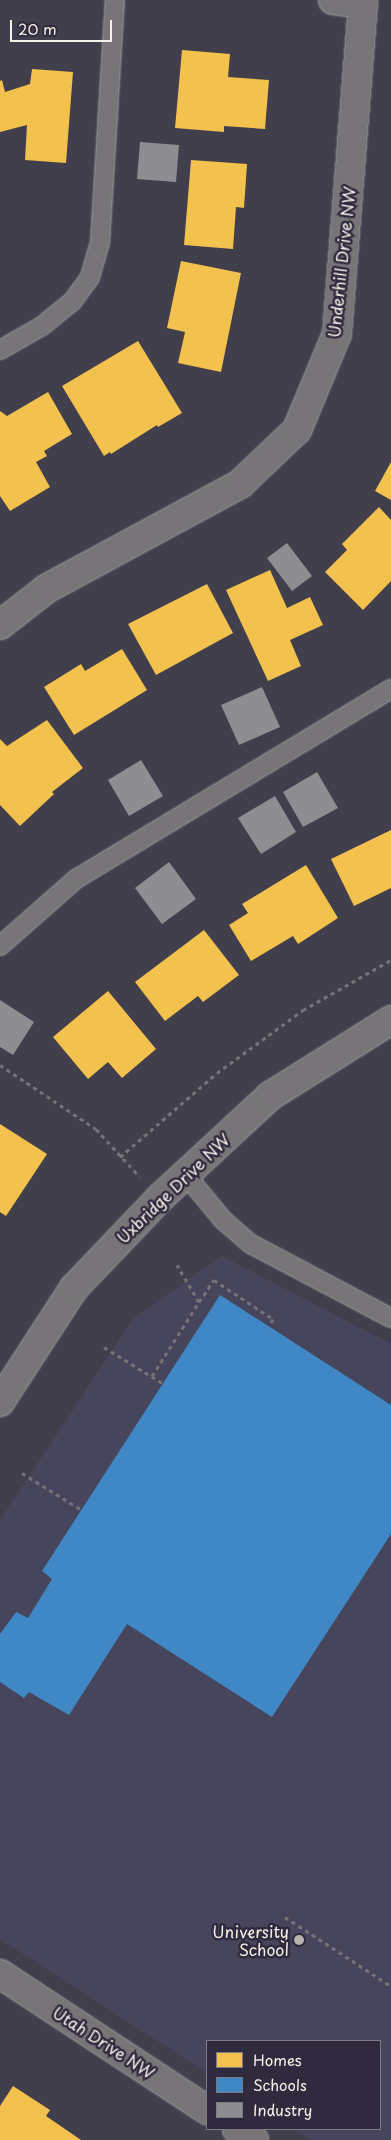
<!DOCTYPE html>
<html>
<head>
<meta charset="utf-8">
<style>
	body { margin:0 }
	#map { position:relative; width:391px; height:2140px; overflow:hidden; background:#423f4c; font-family:"Playpen Sans",sans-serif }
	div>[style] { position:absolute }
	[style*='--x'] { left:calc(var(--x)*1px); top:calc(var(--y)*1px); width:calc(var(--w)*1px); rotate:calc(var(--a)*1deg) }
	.built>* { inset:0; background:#47455c }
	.homes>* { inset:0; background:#f2c14e }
	.schools>* { inset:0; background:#3f88c5 }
	.industry>* { inset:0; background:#8d8d92 }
	.path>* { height:3px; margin-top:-1.5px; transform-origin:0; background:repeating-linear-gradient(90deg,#757377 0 4px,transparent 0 8px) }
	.roads { filter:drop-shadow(0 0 1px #a2a0a4) drop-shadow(0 0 1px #a2a0a4) }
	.service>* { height:18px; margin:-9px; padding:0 9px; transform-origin:9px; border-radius:9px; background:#777577 }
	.minor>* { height:28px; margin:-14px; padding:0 14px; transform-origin:14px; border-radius:14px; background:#777577 }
	.dots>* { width:14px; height:14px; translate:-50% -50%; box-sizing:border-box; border:2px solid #2f2a3d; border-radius:50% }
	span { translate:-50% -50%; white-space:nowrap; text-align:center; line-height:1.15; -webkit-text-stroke:5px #2f2a3d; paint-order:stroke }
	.street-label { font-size:16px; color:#f4f1e8 }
	.poi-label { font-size:16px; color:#f4f1e8 }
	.right { translate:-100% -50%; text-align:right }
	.legend { position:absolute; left:206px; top:2040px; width:175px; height:90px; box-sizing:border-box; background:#2f2a3d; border:1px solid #7e7a81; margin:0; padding:6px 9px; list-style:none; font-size:15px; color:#f4f1e8 }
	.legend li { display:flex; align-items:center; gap:10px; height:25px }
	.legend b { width:25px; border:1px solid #7e7a81 }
	.scale { position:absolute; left:10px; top:20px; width:102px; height:22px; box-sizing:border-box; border:2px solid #f4f1e8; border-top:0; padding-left:6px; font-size:15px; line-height:18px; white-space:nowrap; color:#f4f1e8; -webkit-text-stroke:4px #2f2a3d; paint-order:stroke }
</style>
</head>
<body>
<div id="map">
	<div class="built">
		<div style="clip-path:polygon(222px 1256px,391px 1344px,391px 2140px,311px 2140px,293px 2129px,380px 2129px,380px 2041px,207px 2041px,207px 2073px,0 1939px,0 1520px,134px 1318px)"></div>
	</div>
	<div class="homes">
		<div style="clip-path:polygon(182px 50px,230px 54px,228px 77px,269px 80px,265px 129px,224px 126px,224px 132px,175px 128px)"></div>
		<div style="clip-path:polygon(32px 69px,73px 72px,66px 163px,25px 160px,27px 125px,0 132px,0 81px,2px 80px,5px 92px,30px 84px)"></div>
		<div style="clip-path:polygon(191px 160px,247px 164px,244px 208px,236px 207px,233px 249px,184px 245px)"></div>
		<div style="clip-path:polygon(181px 261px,241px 273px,221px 372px,178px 363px,185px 332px,167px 328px)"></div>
		<div style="clip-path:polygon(138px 341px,182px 413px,158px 427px,157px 425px,111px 454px,110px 452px,104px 456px,62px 386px)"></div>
		<div style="clip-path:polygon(48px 392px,72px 434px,44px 451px,47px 456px,36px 462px,50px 487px,10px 511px,0 496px,0 411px,7px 416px)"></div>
		<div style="clip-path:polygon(391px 462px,391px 500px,375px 491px)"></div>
		<div style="clip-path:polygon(379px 507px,391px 520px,391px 581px,363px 610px,325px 572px,347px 550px,342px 544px)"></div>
		<div style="clip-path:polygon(270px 570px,287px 608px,310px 597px,323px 625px,290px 640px,301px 666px,268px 681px,226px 590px)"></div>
		<div style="clip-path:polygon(207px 584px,233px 633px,156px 675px,128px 624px)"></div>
		<div style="clip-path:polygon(122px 649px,147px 690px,74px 735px,44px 687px,81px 664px,85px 671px)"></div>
		<div style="clip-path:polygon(47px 720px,83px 768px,52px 792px,54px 794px,20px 826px,0 805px,0 739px,7px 746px)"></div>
		<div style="clip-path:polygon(391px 830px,391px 888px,354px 906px,331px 859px)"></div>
		<div style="clip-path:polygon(306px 865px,338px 918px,298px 944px,293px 936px,251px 961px,229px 925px,248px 913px,242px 904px)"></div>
		<div style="clip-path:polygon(204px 930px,239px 975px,203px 1002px,198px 996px,165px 1021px,135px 982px)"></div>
		<div style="clip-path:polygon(108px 991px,156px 1049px,122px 1078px,108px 1062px,88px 1079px,53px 1037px)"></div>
		<div style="clip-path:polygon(0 1124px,47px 1154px,6px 1216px,0 1212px)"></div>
		<div style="clip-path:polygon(13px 2086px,50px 2110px,46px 2116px,81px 2140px,0 2140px,0 2106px)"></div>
	</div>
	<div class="schools">
		<div style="clip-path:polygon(220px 1295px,391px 1405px,391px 1534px,272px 1717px,127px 1624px,69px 1715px,29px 1692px,24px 1698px,0 1682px,0 1634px,16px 1612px,28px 1618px,52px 1579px,42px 1571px)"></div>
	</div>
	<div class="industry">
		<div style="clip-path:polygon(140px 142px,179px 145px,176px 182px,137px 179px)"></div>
		<div style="clip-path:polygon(287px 543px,312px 576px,292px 591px,267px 558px)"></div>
		<div style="clip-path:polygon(262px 687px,280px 727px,239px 745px,221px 705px)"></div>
		<div style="clip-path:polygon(141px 760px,163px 796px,129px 816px,108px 780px)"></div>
		<div style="clip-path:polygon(317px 772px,338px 808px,303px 827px,283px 792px)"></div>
		<div style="clip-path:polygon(275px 796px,296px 832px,261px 854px,238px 818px)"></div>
		<div style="clip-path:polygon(169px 862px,196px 899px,162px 924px,135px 888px)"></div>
		<div style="clip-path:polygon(0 1000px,34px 1022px,13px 1055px,0 1047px)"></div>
	</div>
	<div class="path">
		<div style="--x:0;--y:1065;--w:115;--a:33.7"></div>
		<div style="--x:96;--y:1129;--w:64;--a:47.5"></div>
		<div style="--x:120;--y:1157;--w:128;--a:-40.9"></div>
		<div style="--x:217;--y:1073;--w:107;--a:-36.2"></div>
		<div style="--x:303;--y:1010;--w:101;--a:-29.6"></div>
		<div style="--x:199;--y:1302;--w:27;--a:-56"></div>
		<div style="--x:214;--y:1280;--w:71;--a:33.5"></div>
		<div style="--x:273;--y:1319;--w:8;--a:120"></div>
		<div style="--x:104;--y:1347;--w:70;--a:31.7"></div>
		<div style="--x:152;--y:1376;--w:88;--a:-57.6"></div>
		<div style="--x:199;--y:1302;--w:43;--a:-120.7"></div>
		<div style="--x:22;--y:1473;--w:70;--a:31.7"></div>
		<div style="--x:285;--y:1917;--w:126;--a:33.1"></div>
	</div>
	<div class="roads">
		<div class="service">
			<div style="--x:0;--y:350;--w:48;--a:-29.7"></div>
			<div style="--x:42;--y:326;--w:38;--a:-39"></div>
			<div style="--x:72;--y:302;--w:31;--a:-54"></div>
			<div style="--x:90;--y:277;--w:35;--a:-74"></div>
			<div style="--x:100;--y:243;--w:243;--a:-86.5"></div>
			<div style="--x:0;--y:946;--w:101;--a:-41.4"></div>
			<div style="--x:76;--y:879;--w:368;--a:-31.1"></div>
			<div style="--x:185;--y:1174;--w:60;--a:50.4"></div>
			<div style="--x:223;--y:1220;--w:37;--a:41"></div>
			<div style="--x:251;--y:1244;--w:158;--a:27.9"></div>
		</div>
		<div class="minor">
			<div style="--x:333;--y:0;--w:30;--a:8"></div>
			<div style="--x:0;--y:625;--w:58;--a:-38"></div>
			<div style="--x:46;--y:589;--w:221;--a:-28.4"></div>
			<div style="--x:240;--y:484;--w:79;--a:-43.5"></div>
			<div style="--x:297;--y:430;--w:104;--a:-67.4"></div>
			<div style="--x:337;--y:334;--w:335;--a:-85.5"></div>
			<div style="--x:0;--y:1402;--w:136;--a:-57"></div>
			<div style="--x:74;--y:1288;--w:126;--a:-46.3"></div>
			<div style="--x:161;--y:1197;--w:149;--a:-42.8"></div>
			<div style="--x:270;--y:1096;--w:143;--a:-32.1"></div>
			<div style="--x:0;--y:1974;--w:248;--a:33.3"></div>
			<div style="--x:237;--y:2129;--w:20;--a:33"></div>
		</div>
	</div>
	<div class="dots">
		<div style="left:299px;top:1940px;background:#b6b3b1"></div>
	</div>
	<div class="street-label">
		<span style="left:341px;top:262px;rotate:-84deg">Underhill Drive NW</span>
		<span style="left:173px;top:1188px;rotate:-44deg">Uxbridge Drive NW</span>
		<span style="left:104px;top:2042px;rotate:33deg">Utah Drive NW</span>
	</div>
	<div class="poi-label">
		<span class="right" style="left:289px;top:1940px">University<br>School</span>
	</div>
	<ul class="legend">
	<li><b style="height:14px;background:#f2c14e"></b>Homes</li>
	<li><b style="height:14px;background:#3f88c5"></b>Schools</li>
	<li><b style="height:14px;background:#8d8d92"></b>Industry</li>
	</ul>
	<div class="scale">20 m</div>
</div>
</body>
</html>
